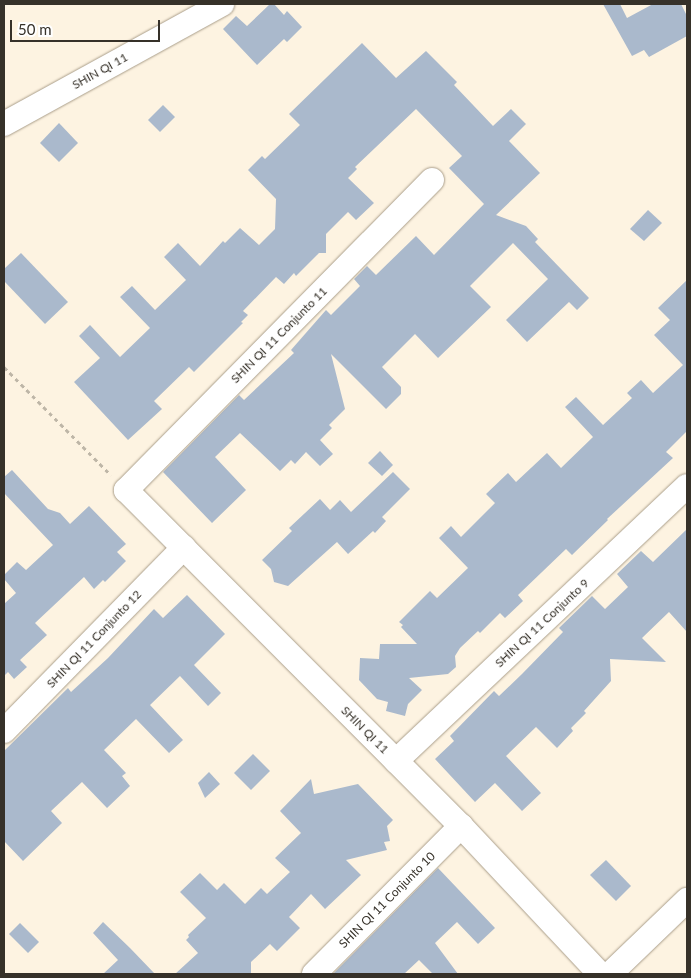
<!DOCTYPE html>
<html>
<head>
<meta charset="utf-8">
<style>
	body { margin:0 }
	#map { position:relative; width:691px; height:978px; overflow:hidden; background:#fdf3e1; font-family:Lato,sans-serif }
	div>[style] { position:absolute }
	[style*='--x'] { left:calc(var(--x)*1px); top:calc(var(--y)*1px); width:calc(var(--w)*1px); rotate:calc(var(--a)*1deg) }
	.building>* { inset:0; background:#aab9cc }
	.path>* { height:3px; margin-top:-1.5px; transform-origin:0; background:repeating-linear-gradient(90deg,#beb6a7 0 4px,transparent 0 8px) }
	.roads { filter:drop-shadow(0 0 1px #aa9e8a) drop-shadow(0 0 1px #aa9e8a) }
	.minor>* { height:24px; margin:-12px; padding:0 12px; transform-origin:12px; border-radius:12px; background:#fff }
	span { translate:-50% -50%; white-space:nowrap; text-align:center; line-height:1.15; -webkit-text-stroke:5px #fff; paint-order:stroke }
	.street-label { font-size:12px; color:#363129 }
	.frame { position:absolute; inset:0; border:5px solid #363129; pointer-events:none }
	.scale { position:absolute; left:10px; top:20px; width:150px; height:22px; box-sizing:border-box; border:2px solid #363129; border-top:0; padding-left:6px; font-size:15px; line-height:18px; white-space:nowrap; color:#363129; -webkit-text-stroke:4px #fff; paint-order:stroke }
</style>
</head>
<body>
<div id="map">
	<div class="building">
		<div style="clip-path:polygon(270px 4px,274px 4px,284px 15px,287px 11px,302px 27px,287px 42px,284px 39px,257px 65px,223px 29px,236px 16px,247px 26px)"></div>
		<div style="clip-path:polygon(603px 4px,620px 4px,627px 18px,653px 4px,681px 4px,687px 16px,687px 36px,649px 57px,644px 50px,632px 56px)"></div>
		<div style="clip-path:polygon(362px 43px,396px 78px,426px 51px,457px 82px,454px 85px,493px 126px,511px 109px,526px 124px,509px 141px,540px 173px,496px 215px,526px 226px,538px 239px,535px 242px,589px 298px,577px 310px,569px 302px,527px 342px,506px 320px,548px 279px,513px 243px,470px 286px,491px 307px,438px 358px,415px 334px,382px 367px,401px 387px,401px 394px,386px 409px,331px 354px,345px 409px,329px 425px,332px 428px,320px 440px,333px 454px,320px 466px,306px 452px,295px 464px,291px 460px,280px 471px,240px 433px,215px 457px,246px 490px,212px 523px,163px 472px,239px 395px,244px 400px,294px 353px,291px 350px,326px 310px,331px 315px,360px 286px,354px 279px,367px 266px,376px 275px,416px 236px,434px 255px,484px 204px,449px 168px,462px 156px,416px 109px,355px 167px,357px 169px,348px 178px,374px 203px,356px 220px,348px 212px,326px 234px,326px 253px,319px 253px,296px 276px,294px 273px,284px 284px,276px 277px,243px 311px,248px 315px,241px 322px,243px 323px,194px 372px,189px 367px,154px 401px,162px 409px,128px 440px,74px 382px,100px 358px,79px 336px,90px 325px,120px 357px,150px 328px,120px 297px,132px 286px,155px 310px,186px 280px,164px 257px,178px 243px,200px 266px,223px 241px,225px 243px,240px 228px,259px 245px,275px 229px,276px 199px,248px 170px,262px 156px,265px 159px,300px 125px,289px 114px)"></div>
		<div style="clip-path:polygon(163px 105px,175px 117px,160px 132px,148px 120px)"></div>
		<div style="clip-path:polygon(59px 123px,78px 143px,59px 162px,40px 143px)"></div>
		<div style="clip-path:polygon(648px 210px,662px 223px,644px 241px,630px 229px)"></div>
		<div style="clip-path:polygon(21px 253px,68px 302px,45px 324px,4px 281px,4px 269px)"></div>
		<div style="clip-path:polygon(687px 280px,687px 431px,666px 452px,673px 458px,607px 519px,608px 520px,572px 555px,566px 549px,518px 595px,523px 601px,505px 618px,500px 613px,480px 633px,478px 631px,460px 648px,455px 656px,456px 667px,448px 674px,409px 678px,422px 690px,408px 704px,405px 716px,386px 711px,388px 702px,377px 699px,359px 680px,360px 658px,379px 659px,380px 644px,417px 644px,401px 627px,403px 625px,399px 622px,430px 591px,437px 598px,468px 568px,439px 538px,451px 526px,461px 537px,495px 503px,486px 494px,508px 473px,516px 482px,547px 453px,561px 468px,593px 437px,565px 407px,576px 397px,603px 425px,632px 398px,627px 393px,641px 380px,653px 393px,683px 365px,654px 335px,670px 320px,658px 308px)"></div>
		<div style="clip-path:polygon(380px 451px,393px 465px,382px 476px,368px 463px)"></div>
		<div style="clip-path:polygon(12px 470px,48px 509px,60px 513px,70px 524px,89px 506px,126px 544px,117px 552px,126px 561px,105px 582px,103px 580px,94px 589px,84px 577px,35px 623px,47px 635px,20px 660px,27px 667px,14px 679px,8px 672px,4px 676px,4px 604px,16px 593px,4px 579px,4px 575px,17px 562px,26px 570px,53px 545px,4px 493px,4px 477px)"></div>
		<div style="clip-path:polygon(393px 472px,410px 489px,382px 517px,386px 521px,375px 533px,373px 531px,348px 554px,337px 542px,288px 586px,274px 582px,271px 569px,262px 560px,292px 531px,289px 528px,320px 499px,330px 510px,340px 500px,351px 512px)"></div>
		<div style="clip-path:polygon(687px 529px,687px 632px,669px 612px,642px 638px,666px 662px,610px 659px,611px 681px,584px 711px,586px 713px,571px 728px,573px 731px,557px 748px,536px 727px,506px 756px,541px 793px,522px 811px,495px 783px,475px 802px,435px 759px,454px 741px,450px 736px,494px 691px,499px 696px,522px 674px,563px 632px,559px 628px,592px 596px,605px 609px,628px 587px,617px 574px,641px 551px,653px 562px)"></div>
		<div style="clip-path:polygon(187px 595px,225px 634px,194px 665px,221px 693px,208px 706px,180px 676px,150px 705px,183px 740px,169px 753px,136px 719px,104px 750px,126px 773px,122px 776px,130px 786px,107px 808px,82px 782px,51px 811px,62px 823px,23px 861px,4px 841px,4px 751px,68px 688px,71px 692px,108px 658px,154px 609px,163px 618px)"></div>
		<div style="clip-path:polygon(253px 754px,270px 771px,251px 790px,234px 773px)"></div>
		<div style="clip-path:polygon(209px 772px,220px 784px,205px 798px,198px 783px)"></div>
		<div style="clip-path:polygon(311px 779px,314px 794px,358px 784px,393px 820px,387px 826px,390px 841px,384px 842px,387px 850px,346px 860px,361px 875px,325px 909px,311px 894px,289px 917px,300px 928px,277px 951px,270px 944px,251px 962px,251px 974px,175px 974px,198px 953px,186px 940px,189px 937px,188px 935px,206px 918px,180px 892px,200px 873px,217px 890px,224px 883px,245px 904px,261px 888px,267px 894px,290px 872px,275px 858px,301px 833px,280px 811px)"></div>
		<div style="clip-path:polygon(606px 860px,631px 886px,616px 901px,590px 875px)"></div>
		<div style="clip-path:polygon(438px 868px,495px 928px,478px 944px,457px 922px,435px 943px,458px 974px,433px 974px,419px 960px,404px 974px,333px 974px)"></div>
		<div style="clip-path:polygon(103px 922px,130px 948px,155px 974px,103px 974px,118px 960px,93px 933px)"></div>
		<div style="clip-path:polygon(20px 923px,39px 942px,28px 953px,9px 934px)"></div>
	</div>
	<div class="path">
		<div style="--x:4;--y:367;--w:152;--a:45.3"></div>
	</div>
	<div class="roads">
		<div class="minor">
			<div style="--x:4;--y:124;--w:249;--a:-28.8"></div>
			<div style="--x:432;--y:180;--w:436;--a:134.6"></div>
			<div style="--x:126;--y:490;--w:474;--a:45.1"></div>
			<div style="--x:461;--y:826;--w:203;--a:46.8"></div>
			<div style="--x:4;--y:731;--w:257;--a:-45.6"></div>
			<div style="--x:396;--y:761;--w:400;--a:-43.4"></div>
			<div style="--x:314;--y:974;--w:209;--a:-45.2"></div>
			<div style="--x:610;--y:974;--w:107;--a:-43.9"></div>
		</div>
	</div>
	<div class="street-label">
		<span style="left:100px;top:71px;rotate:-29deg">SHIN QI 11</span>
		<span style="left:279px;top:335px;rotate:-45deg">SHIN QI 11 Conjunto 11</span>
		<span style="left:542px;top:623px;rotate:-43deg">SHIN QI 11 Conjunto 9</span>
		<span style="left:94px;top:639px;rotate:-46deg">SHIN QI 11 Conjunto 12</span>
		<span style="left:365px;top:730px;rotate:45deg">SHIN QI 11</span>
		<span style="left:387px;top:900px;rotate:-45deg">SHIN QI 11 Conjunto 10</span>
	</div>
	<div class="frame"></div>
	<div class="scale">50 m</div>
</div>
</body>
</html>
